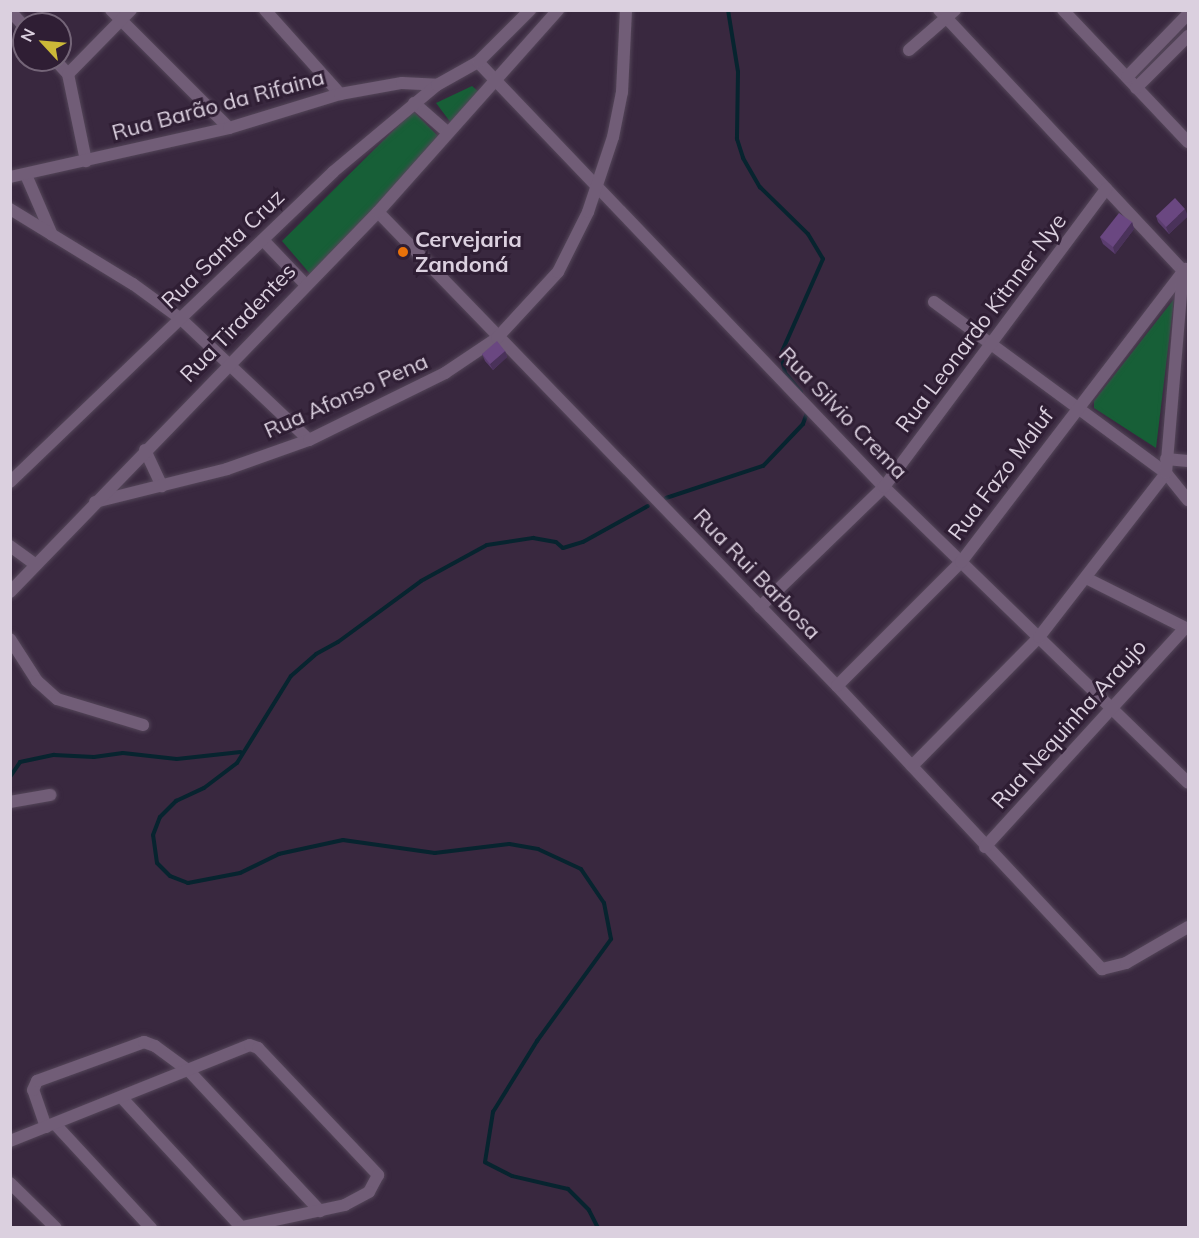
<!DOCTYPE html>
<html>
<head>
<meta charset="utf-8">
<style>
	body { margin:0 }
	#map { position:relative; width:1199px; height:1238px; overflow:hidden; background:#39283f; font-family:Mulish,sans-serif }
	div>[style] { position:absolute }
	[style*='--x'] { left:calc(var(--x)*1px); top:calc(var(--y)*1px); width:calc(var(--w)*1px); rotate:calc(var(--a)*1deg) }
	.green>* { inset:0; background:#175f37 }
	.stream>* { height:4px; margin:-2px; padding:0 2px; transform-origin:2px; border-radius:2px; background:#07242f }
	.roads { filter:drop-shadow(0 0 2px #544659) drop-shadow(0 0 2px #544659) }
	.minor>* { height:12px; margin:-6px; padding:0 6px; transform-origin:6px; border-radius:6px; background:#715d77 }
	.wall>* { inset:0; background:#5b3d6f }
	.shaded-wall>* { inset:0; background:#4a325a }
	.building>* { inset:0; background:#6a4781 }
	.dots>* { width:16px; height:16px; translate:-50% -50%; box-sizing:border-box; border:3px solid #2f1e34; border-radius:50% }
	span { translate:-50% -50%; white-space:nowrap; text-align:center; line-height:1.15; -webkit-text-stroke:6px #2f1e34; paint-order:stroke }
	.street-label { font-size:22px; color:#dbd0df }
	.poi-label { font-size:22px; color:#dbd0df; font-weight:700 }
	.left { translate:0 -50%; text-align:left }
	.frame { position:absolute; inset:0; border:12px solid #dbd0df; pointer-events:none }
	.north { position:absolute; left:12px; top:12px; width:60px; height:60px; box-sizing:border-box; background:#2f1e34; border:2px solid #746578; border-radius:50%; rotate:296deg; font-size:16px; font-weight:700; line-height:24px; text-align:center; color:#dbd0df }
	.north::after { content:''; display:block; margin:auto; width:21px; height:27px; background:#ccb938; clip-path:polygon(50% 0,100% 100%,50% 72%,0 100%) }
</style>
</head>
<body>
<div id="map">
	<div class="green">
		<div style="clip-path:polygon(472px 86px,479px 92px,451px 123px,436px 103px)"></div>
		<div style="clip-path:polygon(413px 111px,439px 137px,383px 202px,311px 275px,282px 241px)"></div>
		<div style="clip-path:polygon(1174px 299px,1156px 448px,1094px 408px,1094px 401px)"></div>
	</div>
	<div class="stream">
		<div style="--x:728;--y:10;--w:63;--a:80.8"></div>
		<div style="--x:738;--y:72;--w:67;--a:90.9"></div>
		<div style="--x:737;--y:139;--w:20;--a:72"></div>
		<div style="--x:743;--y:158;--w:34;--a:60"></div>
		<div style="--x:760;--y:187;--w:67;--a:44.4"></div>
		<div style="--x:808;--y:234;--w:29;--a:59"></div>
		<div style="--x:823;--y:259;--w:104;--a:113.9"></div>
		<div style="--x:781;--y:354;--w:19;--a:78"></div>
		<div style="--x:785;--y:373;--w:25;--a:50"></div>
		<div style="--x:666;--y:498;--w:102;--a:-18.3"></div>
		<div style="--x:763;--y:466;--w:58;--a:-46.4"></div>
		<div style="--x:803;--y:424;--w:15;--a:-70"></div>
		<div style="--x:10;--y:777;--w:18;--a:-56"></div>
		<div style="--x:20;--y:762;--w:35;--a:-12"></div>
		<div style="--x:54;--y:755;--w:40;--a:2.9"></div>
		<div style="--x:94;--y:757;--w:29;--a:-8"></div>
		<div style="--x:123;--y:753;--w:54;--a:6.3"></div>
		<div style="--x:177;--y:759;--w:64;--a:-6.2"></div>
		<div style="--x:598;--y:1228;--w:20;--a:-117"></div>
		<div style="--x:589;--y:1210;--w:30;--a:-135"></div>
		<div style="--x:568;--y:1189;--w:57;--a:-166.9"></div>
		<div style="--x:512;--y:1176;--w:30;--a:-153"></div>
		<div style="--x:485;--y:1162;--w:51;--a:-80.9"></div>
		<div style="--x:493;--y:1112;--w:84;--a:-58.2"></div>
		<div style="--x:537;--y:1041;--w:126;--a:-54"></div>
		<div style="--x:611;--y:939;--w:37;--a:-101"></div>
		<div style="--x:604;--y:903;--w:41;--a:-124.1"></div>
		<div style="--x:581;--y:869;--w:47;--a:-155.1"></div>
		<div style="--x:538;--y:849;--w:29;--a:-170"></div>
		<div style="--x:509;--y:844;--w:75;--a:173.1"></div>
		<div style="--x:435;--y:853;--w:93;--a:-172"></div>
		<div style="--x:343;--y:840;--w:66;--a:167.7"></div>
		<div style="--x:279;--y:854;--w:43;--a:154"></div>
		<div style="--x:240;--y:873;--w:53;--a:169.1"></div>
		<div style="--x:188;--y:883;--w:19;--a:-159"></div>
		<div style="--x:170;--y:876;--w:18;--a:-135"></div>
		<div style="--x:157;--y:863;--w:28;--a:-98"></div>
		<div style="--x:153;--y:835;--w:19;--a:-69"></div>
		<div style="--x:160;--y:817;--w:23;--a:-45"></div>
		<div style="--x:176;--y:801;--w:31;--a:-25"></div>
		<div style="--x:204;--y:788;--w:41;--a:-37.1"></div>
		<div style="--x:237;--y:763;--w:102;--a:-58.2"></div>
		<div style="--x:291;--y:676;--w:33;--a:-41"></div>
		<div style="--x:316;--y:654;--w:25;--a:-29"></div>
		<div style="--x:338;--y:642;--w:103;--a:-36.3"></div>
		<div style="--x:421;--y:581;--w:75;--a:-28.6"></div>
		<div style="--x:487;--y:545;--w:47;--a:-8.7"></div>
		<div style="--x:533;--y:538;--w:23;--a:10"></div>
		<div style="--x:556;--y:542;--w:9;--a:41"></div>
		<div style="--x:563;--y:548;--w:21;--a:-17"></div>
		<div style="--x:583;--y:542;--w:74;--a:-29"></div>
	</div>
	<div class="roads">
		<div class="minor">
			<div style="--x:111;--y:10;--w:167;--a:45"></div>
			<div style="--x:265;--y:10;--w:113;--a:48.2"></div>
			<div style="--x:939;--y:10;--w:357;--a:46.9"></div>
			<div style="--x:1063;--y:10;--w:182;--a:46.6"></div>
			<div style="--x:10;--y:11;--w:21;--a:47"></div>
			<div style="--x:909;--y:50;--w:61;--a:-41"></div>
			<div style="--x:55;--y:60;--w:19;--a:47"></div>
			<div style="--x:68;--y:74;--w:89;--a:78.3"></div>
			<div style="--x:478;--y:62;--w:588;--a:46.31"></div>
			<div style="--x:884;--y:487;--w:424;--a:44.2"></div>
			<div style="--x:68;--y:74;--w:90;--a:-45.5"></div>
			<div style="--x:1127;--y:77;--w:88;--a:-45.9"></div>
			<div style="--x:1136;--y:88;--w:74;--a:-45"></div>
			<div style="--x:414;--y:103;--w:44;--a:41.3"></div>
			<div style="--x:26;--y:175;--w:65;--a:66.6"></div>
			<div style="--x:10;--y:177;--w:224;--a:-12.6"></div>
			<div style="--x:229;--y:128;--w:116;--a:-17"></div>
			<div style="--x:340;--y:94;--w:63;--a:-10.1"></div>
			<div style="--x:402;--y:83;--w:35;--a:3"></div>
			<div style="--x:10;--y:209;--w:144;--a:31.4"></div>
			<div style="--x:133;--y:284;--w:59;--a:36.1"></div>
			<div style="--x:181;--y:319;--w:176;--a:43.4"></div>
			<div style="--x:378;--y:212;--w:660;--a:45.92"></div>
			<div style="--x:837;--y:686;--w:388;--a:46.9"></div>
			<div style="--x:1102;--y:969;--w:25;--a:-14"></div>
			<div style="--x:1126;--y:963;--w:72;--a:-30.1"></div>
			<div style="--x:263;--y:240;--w:61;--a:46.3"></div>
			<div style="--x:934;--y:302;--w:288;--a:36.4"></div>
			<div style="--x:1166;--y:473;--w:35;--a:51"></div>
			<div style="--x:145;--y:450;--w:40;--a:65"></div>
			<div style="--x:1166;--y:459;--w:22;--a:5"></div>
			<div style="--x:10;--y:482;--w:448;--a:-43.8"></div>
			<div style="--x:333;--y:172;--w:136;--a:-39.9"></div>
			<div style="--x:437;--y:85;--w:47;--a:-29.3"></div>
			<div style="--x:478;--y:62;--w:74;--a:-45"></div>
			<div style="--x:95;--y:502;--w:136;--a:-14"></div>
			<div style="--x:227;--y:469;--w:87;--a:-19.5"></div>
			<div style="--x:309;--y:440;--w:152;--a:-26.2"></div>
			<div style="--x:445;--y:373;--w:63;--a:-33.9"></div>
			<div style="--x:497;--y:338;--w:90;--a:-47.3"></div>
			<div style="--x:558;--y:272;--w:67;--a:-63.4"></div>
			<div style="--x:588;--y:212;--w:79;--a:-71.6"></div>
			<div style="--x:613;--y:137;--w:46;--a:-78.7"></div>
			<div style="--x:622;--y:92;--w:82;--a:-87.2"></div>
			<div style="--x:10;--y:546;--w:32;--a:36"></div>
			<div style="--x:1086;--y:578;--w:114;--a:26.6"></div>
			<div style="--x:10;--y:592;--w:529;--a:-45.92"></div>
			<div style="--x:378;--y:212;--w:271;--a:-48.3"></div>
			<div style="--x:760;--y:607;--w:173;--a:-44.1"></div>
			<div style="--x:884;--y:487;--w:372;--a:-53.3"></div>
			<div style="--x:10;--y:639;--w:50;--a:57.3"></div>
			<div style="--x:37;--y:681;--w:27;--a:42"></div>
			<div style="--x:57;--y:699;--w:90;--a:16.8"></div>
			<div style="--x:837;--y:686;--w:175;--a:-45"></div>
			<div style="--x:961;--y:562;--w:369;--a:-52.6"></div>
			<div style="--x:912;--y:766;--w:181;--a:-45.4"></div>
			<div style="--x:1039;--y:637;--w:207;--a:-52.2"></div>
			<div style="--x:1166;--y:473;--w:203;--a:-85.2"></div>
			<div style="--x:10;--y:802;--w:41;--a:-9.9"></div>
			<div style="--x:985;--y:847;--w:295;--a:-47.6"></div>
			<div style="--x:122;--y:1098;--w:174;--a:47.3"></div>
			<div style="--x:55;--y:1124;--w:142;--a:47.3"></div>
			<div style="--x:46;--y:1127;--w:39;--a:-109"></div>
			<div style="--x:33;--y:1090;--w:10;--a:-66"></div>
			<div style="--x:37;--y:1081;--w:114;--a:-20"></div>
			<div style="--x:144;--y:1042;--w:12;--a:20"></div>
			<div style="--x:155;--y:1046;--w:42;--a:36.3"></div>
			<div style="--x:189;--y:1071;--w:192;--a:46.9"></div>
			<div style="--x:10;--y:1141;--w:258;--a:-21.8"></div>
			<div style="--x:250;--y:1045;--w:9;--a:21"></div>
			<div style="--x:258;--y:1048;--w:175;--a:46.6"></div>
			<div style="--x:378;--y:1175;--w:19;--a:118"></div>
			<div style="--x:369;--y:1192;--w:27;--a:152"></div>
			<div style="--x:345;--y:1205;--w:109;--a:167.9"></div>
			<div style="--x:10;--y:1183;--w:64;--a:44.4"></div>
		</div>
	</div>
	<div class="wall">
		<div style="clip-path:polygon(1156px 216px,1188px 216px,1169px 234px,1158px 222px)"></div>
		<div style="clip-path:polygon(1132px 222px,1134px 229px,1115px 254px,1103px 244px,1100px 237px)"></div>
		<div style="clip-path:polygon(505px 351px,507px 357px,493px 370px,485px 361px,482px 354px)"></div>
	</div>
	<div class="shaded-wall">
		<div style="clip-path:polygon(1185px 209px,1188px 216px,1169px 234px,1166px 227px)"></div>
		<div style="clip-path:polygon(1132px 222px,1134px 229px,1115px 254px,1113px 247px)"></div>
		<div style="clip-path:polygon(505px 351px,507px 357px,493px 370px,490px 364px)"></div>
	</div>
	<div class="building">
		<div style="clip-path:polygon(1175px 198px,1185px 209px,1166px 227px,1156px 216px)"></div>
		<div style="clip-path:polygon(1119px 213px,1132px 222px,1113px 247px,1100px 237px)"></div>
		<div style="clip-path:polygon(497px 341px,505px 351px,490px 364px,482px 354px)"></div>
	</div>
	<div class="dots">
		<div style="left:403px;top:252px;background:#e8710a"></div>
	</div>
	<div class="street-label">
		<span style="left:218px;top:105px;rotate:-15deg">Rua Barão da Rifaina</span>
		<span style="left:223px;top:249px;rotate:-44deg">Rua Santa Cruz</span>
		<span style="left:238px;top:323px;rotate:-46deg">Rua Tiradentes</span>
		<span style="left:981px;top:323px;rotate:-53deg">Rua Leonardo Kitnner Nye</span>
		<span style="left:346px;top:396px;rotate:-24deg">Rua Afonso Pena</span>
		<span style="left:843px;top:413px;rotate:46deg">Rua Silvio Crema</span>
		<span style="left:1001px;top:474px;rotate:-53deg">Rua Fazo Maluf</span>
		<span style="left:757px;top:574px;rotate:46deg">Rua Rui Barbosa</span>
		<span style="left:1069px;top:724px;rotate:-48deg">Rua Nequinha Araujo</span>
	</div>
	<div class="poi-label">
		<span class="left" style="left:415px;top:252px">Cervejaria<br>Zandoná</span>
	</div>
	<div class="frame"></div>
	<div class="north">N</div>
</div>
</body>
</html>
